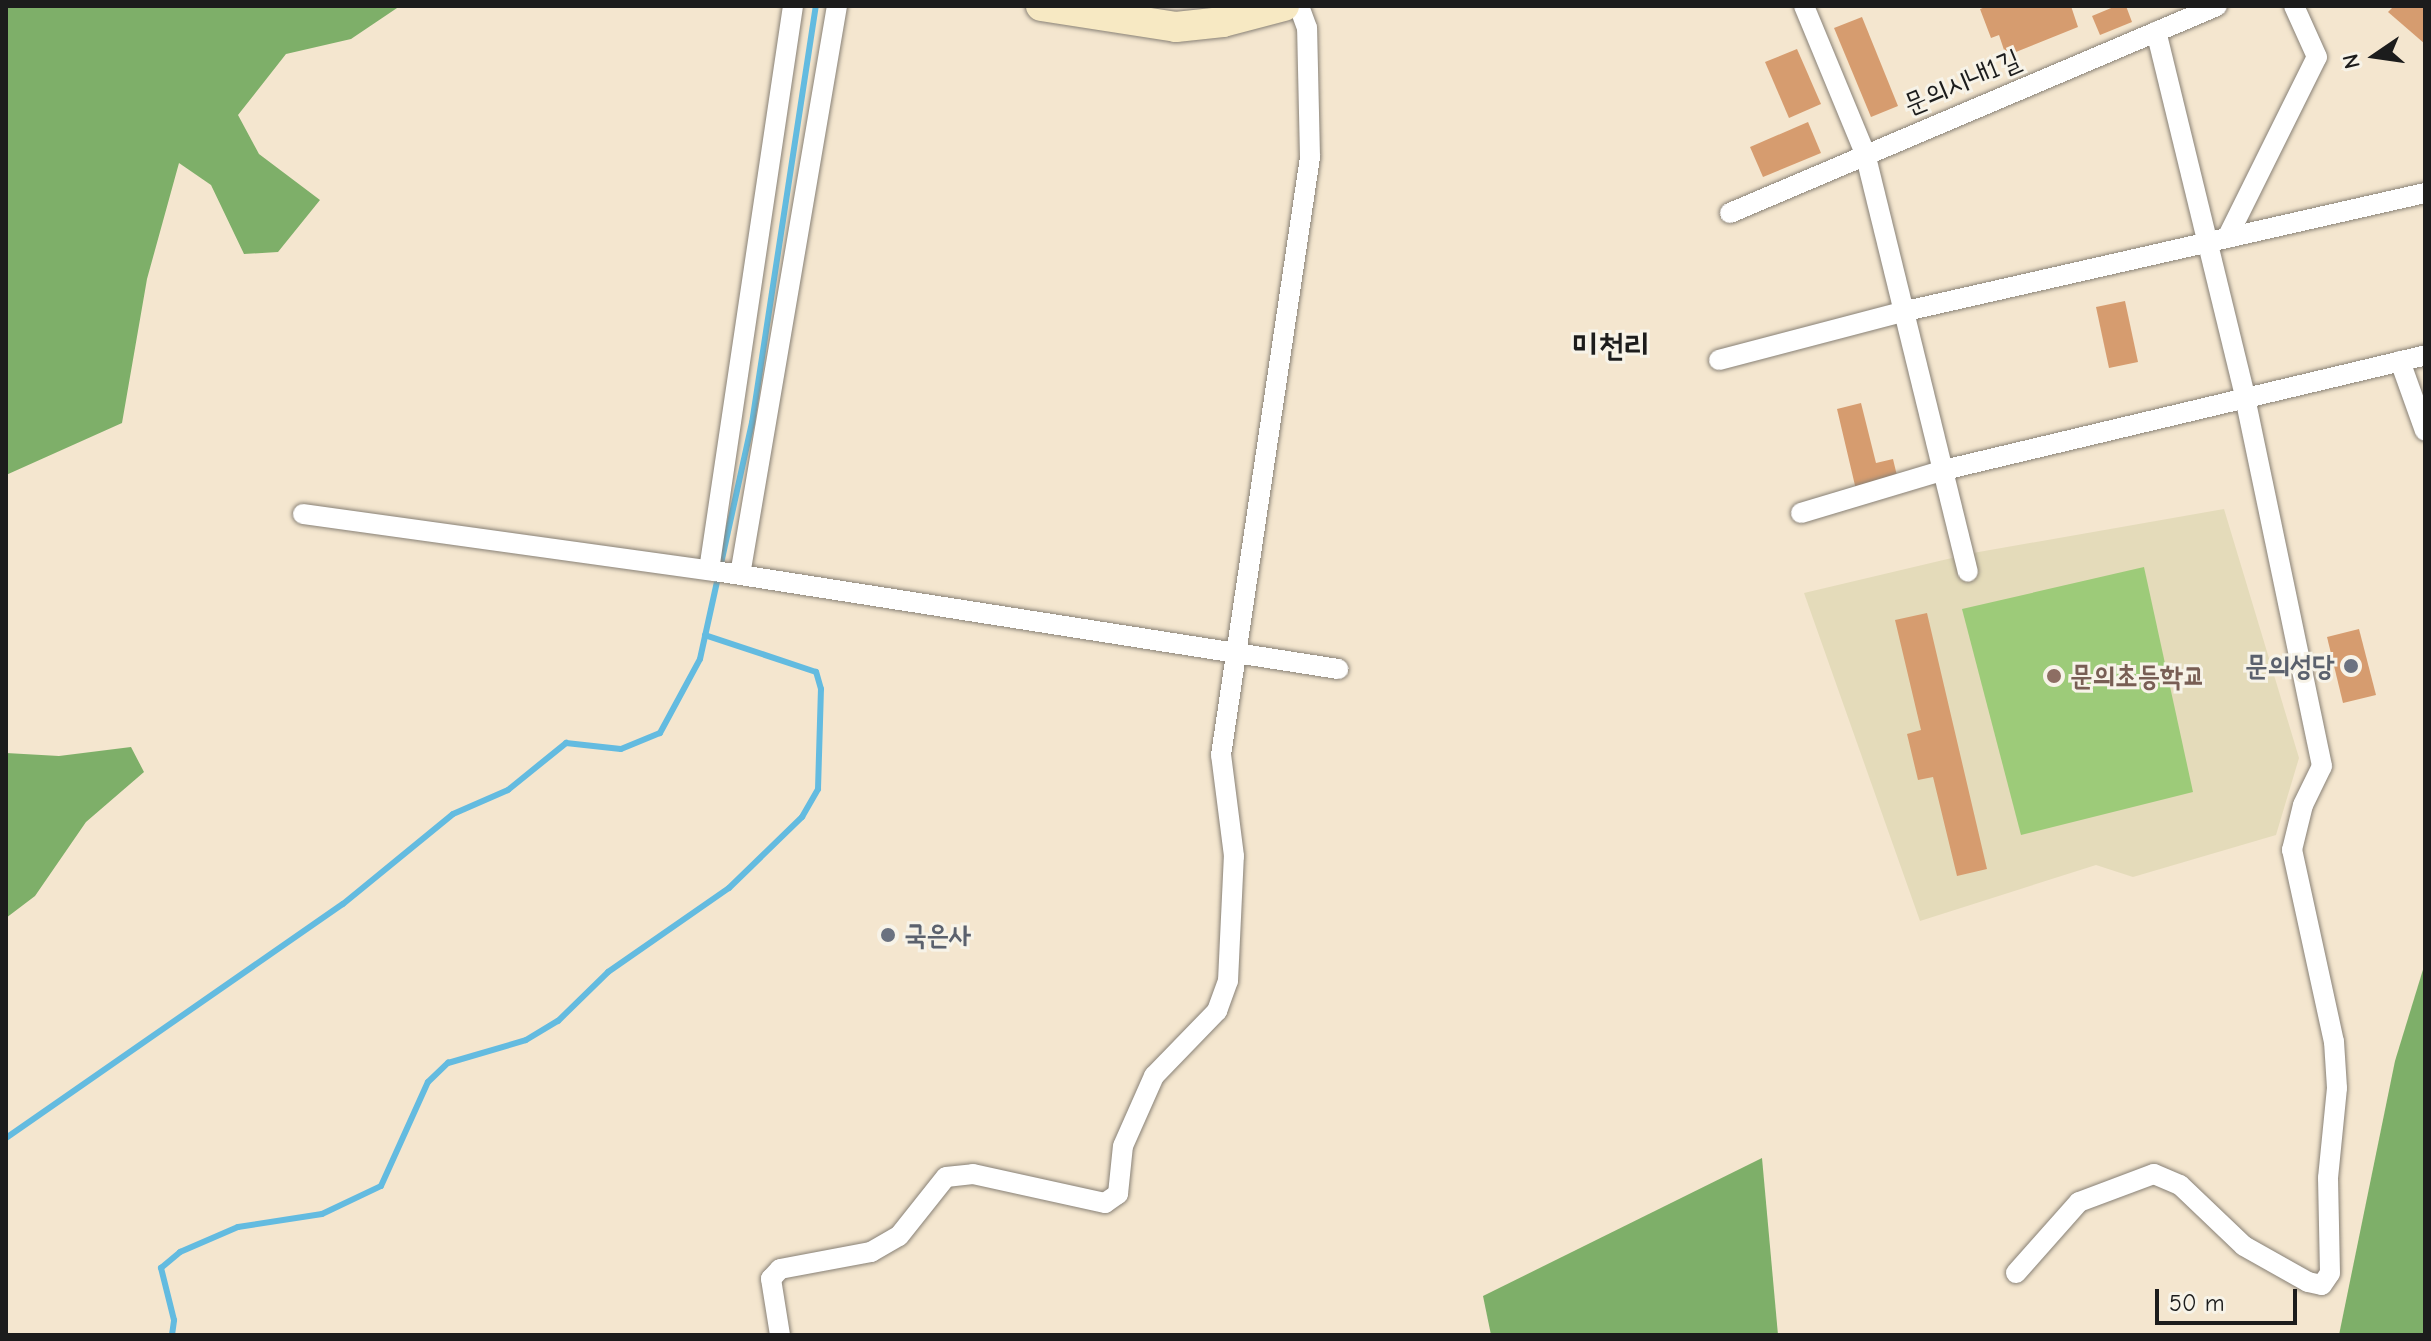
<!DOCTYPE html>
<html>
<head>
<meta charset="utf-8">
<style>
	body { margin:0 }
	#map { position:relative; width:2431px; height:1341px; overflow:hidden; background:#f4e6cf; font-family:"Comic Neue","Poor Story",sans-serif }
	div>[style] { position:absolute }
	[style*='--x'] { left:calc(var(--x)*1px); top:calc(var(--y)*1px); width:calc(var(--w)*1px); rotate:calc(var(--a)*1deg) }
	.built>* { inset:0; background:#e4dbba }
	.green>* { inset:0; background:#9dcb79 }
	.forest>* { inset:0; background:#7eaf69 }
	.stream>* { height:6px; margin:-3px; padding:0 3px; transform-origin:3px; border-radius:3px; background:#63bbe0 }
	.building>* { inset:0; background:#d69c6f }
	.roads { filter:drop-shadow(0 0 2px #888176) drop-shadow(0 0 2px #888176) }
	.street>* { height:20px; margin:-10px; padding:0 10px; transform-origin:10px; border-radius:10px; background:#fff }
	.secondary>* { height:30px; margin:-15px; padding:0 15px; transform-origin:15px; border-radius:15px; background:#f7e9c3 }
	.dots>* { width:22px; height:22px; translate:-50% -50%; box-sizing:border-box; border:4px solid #f7f3e8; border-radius:50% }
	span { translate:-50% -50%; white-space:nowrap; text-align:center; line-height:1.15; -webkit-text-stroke:6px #f7f3e8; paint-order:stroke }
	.street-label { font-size:28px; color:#1c1c1c }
	.worship-label { font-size:28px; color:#5b616d; font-weight:700 }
	.right { translate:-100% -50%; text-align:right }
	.left { translate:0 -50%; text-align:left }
	.education-label { font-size:28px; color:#785e54; font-weight:700 }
	.quarter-label { font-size:32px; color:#1c1c1c; font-weight:700 }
	.frame { position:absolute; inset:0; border:8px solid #1c1c1c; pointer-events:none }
	.north { position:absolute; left:2335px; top:16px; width:80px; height:80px; -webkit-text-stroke:6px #f7f3e8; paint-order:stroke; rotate:257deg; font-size:22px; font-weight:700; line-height:32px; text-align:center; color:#1c1c1c }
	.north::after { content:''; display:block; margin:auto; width:28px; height:36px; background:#1c1c1c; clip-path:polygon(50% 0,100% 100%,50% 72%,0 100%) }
	.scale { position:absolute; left:2155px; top:1289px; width:142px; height:36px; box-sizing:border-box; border:4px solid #1c1c1c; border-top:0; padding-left:10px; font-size:24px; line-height:28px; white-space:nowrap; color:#1c1c1c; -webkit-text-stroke:6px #f7f3e8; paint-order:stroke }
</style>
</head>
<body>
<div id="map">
	<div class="built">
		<div style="clip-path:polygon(2224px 509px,2299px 758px,2276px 835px,2133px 877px,2096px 865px,1920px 921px,1804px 593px,1973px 553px)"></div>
	</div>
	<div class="green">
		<div style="clip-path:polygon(2144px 567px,2193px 792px,2021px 835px,1962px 609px)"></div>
	</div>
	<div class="forest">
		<div style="clip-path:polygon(6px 6px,400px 6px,351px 39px,286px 54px,238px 115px,259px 154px,320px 200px,278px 252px,244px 254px,211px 185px,179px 163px,147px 279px,122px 423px,6px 475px)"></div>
		<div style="clip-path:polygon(131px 747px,144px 772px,86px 822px,35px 896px,6px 918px,6px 753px,59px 756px)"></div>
		<div style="clip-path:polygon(2425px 963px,2425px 1335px,2339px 1335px,2395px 1061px)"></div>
		<div style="clip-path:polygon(1762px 1158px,1778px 1335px,1491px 1335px,1483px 1296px)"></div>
	</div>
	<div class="stream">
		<div style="--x:6;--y:1138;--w:410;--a:-34.8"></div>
		<div style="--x:343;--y:904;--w:142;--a:-39.3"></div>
		<div style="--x:453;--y:814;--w:60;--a:-23.6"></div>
		<div style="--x:508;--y:790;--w:75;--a:-39"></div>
		<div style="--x:566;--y:743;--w:55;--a:6.2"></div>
		<div style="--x:621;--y:749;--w:42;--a:-22.3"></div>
		<div style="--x:660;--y:733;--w:84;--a:-61.6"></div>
		<div style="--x:700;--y:659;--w:242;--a:-77.6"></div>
		<div style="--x:752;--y:423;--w:422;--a:-81.3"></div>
		<div style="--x:172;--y:1335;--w:15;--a:-82"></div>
		<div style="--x:174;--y:1320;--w:54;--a:-104"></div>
		<div style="--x:161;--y:1268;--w:25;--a:-40"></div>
		<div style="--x:180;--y:1252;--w:63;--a:-23.3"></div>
		<div style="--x:238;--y:1227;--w:85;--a:-8.8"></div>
		<div style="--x:322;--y:1214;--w:65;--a:-25.4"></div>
		<div style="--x:381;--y:1186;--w:114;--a:-65.7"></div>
		<div style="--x:428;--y:1082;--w:28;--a:-44"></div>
		<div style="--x:448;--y:1063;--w:81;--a:-16.4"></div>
		<div style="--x:526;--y:1040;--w:37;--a:-31"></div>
		<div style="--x:558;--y:1021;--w:70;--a:-44.4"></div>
		<div style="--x:608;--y:972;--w:147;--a:-34.8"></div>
		<div style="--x:729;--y:888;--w:102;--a:-44.2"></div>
		<div style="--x:802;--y:817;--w:32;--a:-60"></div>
		<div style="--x:818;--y:789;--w:100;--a:-88.3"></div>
		<div style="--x:821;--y:689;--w:18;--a:-106"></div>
		<div style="--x:816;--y:672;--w:117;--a:-161.6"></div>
	</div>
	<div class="building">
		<div style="clip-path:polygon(1988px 6px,2071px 6px,2078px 27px,2006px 56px,1999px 35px,1991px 38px,1980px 9px)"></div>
		<div style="clip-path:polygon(2116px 6px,2126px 6px,2132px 22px,2100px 35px,2092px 16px)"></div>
		<div style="clip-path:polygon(2394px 6px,2425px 6px,2425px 44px,2388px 12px)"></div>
		<div style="clip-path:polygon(1862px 17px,1898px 106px,1871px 117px,1834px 28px)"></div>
		<div style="clip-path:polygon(1797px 49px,1821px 104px,1789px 118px,1765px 62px)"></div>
		<div style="clip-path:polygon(1808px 122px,1821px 153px,1763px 177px,1750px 147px)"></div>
		<div style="clip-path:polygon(2125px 301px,2138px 362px,2109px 368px,2096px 307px)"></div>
		<div style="clip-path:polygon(1861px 403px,1876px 463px,1893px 459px,1899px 484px,1857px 494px,1837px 409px)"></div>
		<div style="clip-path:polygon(1927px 613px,1987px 869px,1957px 876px,1933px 777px,1918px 780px,1907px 734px,1921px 730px,1895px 620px)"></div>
		<div style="clip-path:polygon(2359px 629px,2376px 695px,2343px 703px,2327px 637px)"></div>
	</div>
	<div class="roads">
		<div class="street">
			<div style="--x:1804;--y:6;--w:159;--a:67.5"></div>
			<div style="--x:1865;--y:153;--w:431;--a:76.2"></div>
			<div style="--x:1730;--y:213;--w:529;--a:-23.03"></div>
			<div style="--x:2227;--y:238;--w:202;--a:-63.6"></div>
			<div style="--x:2317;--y:57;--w:56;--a:-114.3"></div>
			<div style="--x:1719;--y:360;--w:193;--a:-14.7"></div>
			<div style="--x:1906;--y:311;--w:532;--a:-12.81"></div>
			<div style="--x:2400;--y:361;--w:74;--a:70.3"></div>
			<div style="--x:1801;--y:513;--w:149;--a:-16.7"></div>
			<div style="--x:1944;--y:470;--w:495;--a:-13.4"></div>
			<div style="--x:303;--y:514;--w:416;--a:7.9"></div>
			<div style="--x:715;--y:571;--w:631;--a:8.94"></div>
			<div style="--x:709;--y:570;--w:570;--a:-81.53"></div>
			<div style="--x:740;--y:575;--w:577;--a:-80.33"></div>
			<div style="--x:2016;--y:1273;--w:95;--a:-48.4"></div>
			<div style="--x:2079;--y:1202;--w:80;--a:-20.5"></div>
			<div style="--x:2154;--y:1174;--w:28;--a:23"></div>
			<div style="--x:2180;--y:1185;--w:88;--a:43.6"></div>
			<div style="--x:2244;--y:1246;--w:73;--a:29.4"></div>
			<div style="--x:2308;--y:1282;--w:14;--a:12"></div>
			<div style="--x:2322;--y:1285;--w:14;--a:-56"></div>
			<div style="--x:2330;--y:1273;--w:95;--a:-91.2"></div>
			<div style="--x:2328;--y:1178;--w:90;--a:-84.3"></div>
			<div style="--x:2337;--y:1088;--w:46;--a:-93.7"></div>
			<div style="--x:2334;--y:1042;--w:197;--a:-102.3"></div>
			<div style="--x:2292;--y:850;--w:46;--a:-76.3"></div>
			<div style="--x:2303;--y:805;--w:43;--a:-64"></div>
			<div style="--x:2322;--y:766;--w:378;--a:-101.8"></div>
			<div style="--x:2245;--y:396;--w:375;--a:-103.7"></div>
			<div style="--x:780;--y:1335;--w:57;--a:-99.1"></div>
			<div style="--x:771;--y:1279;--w:13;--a:-48"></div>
			<div style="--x:780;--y:1269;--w:93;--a:-10.6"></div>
			<div style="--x:871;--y:1252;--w:32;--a:-30"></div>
			<div style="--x:899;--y:1236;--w:75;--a:-51.5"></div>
			<div style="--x:946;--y:1177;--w:27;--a:-6"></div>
			<div style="--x:973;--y:1174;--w:135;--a:12.4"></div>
			<div style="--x:1105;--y:1203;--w:16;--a:-35"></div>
			<div style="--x:1118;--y:1194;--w:48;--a:-84.1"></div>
			<div style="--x:1123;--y:1146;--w:77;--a:-66.1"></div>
			<div style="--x:1154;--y:1076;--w:91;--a:-45.9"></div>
			<div style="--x:1217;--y:1011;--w:32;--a:-70"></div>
			<div style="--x:1228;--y:981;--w:125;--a:-87.3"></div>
			<div style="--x:1234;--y:856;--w:102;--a:-97.3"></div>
			<div style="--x:1221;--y:755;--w:605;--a:-81.53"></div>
			<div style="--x:1310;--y:157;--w:129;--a:-91.3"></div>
			<div style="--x:1307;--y:28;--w:23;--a:-110"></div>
		</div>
		<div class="secondary">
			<div style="--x:1041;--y:6;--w:137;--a:8.8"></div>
			<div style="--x:1176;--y:27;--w:47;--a:-6.1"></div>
			<div style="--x:1223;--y:22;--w:63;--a:-14.7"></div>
		</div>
	</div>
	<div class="dots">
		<div style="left:2351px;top:666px;background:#6b7280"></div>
		<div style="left:2054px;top:676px;background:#8d6e63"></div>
		<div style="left:888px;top:935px;background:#6b7280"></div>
	</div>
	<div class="street-label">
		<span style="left:1962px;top:82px;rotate:-23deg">문의시내1길</span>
	</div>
	<div class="worship-label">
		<span class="right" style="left:2335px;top:666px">문의성당</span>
		<span class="left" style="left:904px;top:935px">국은사</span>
	</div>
	<div class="education-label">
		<span class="left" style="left:2070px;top:676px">문의초등학교</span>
	</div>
	<div class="quarter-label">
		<span style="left:1611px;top:346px">미천리</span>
	</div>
	<div class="frame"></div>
	<div class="north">N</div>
	<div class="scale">50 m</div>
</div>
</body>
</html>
